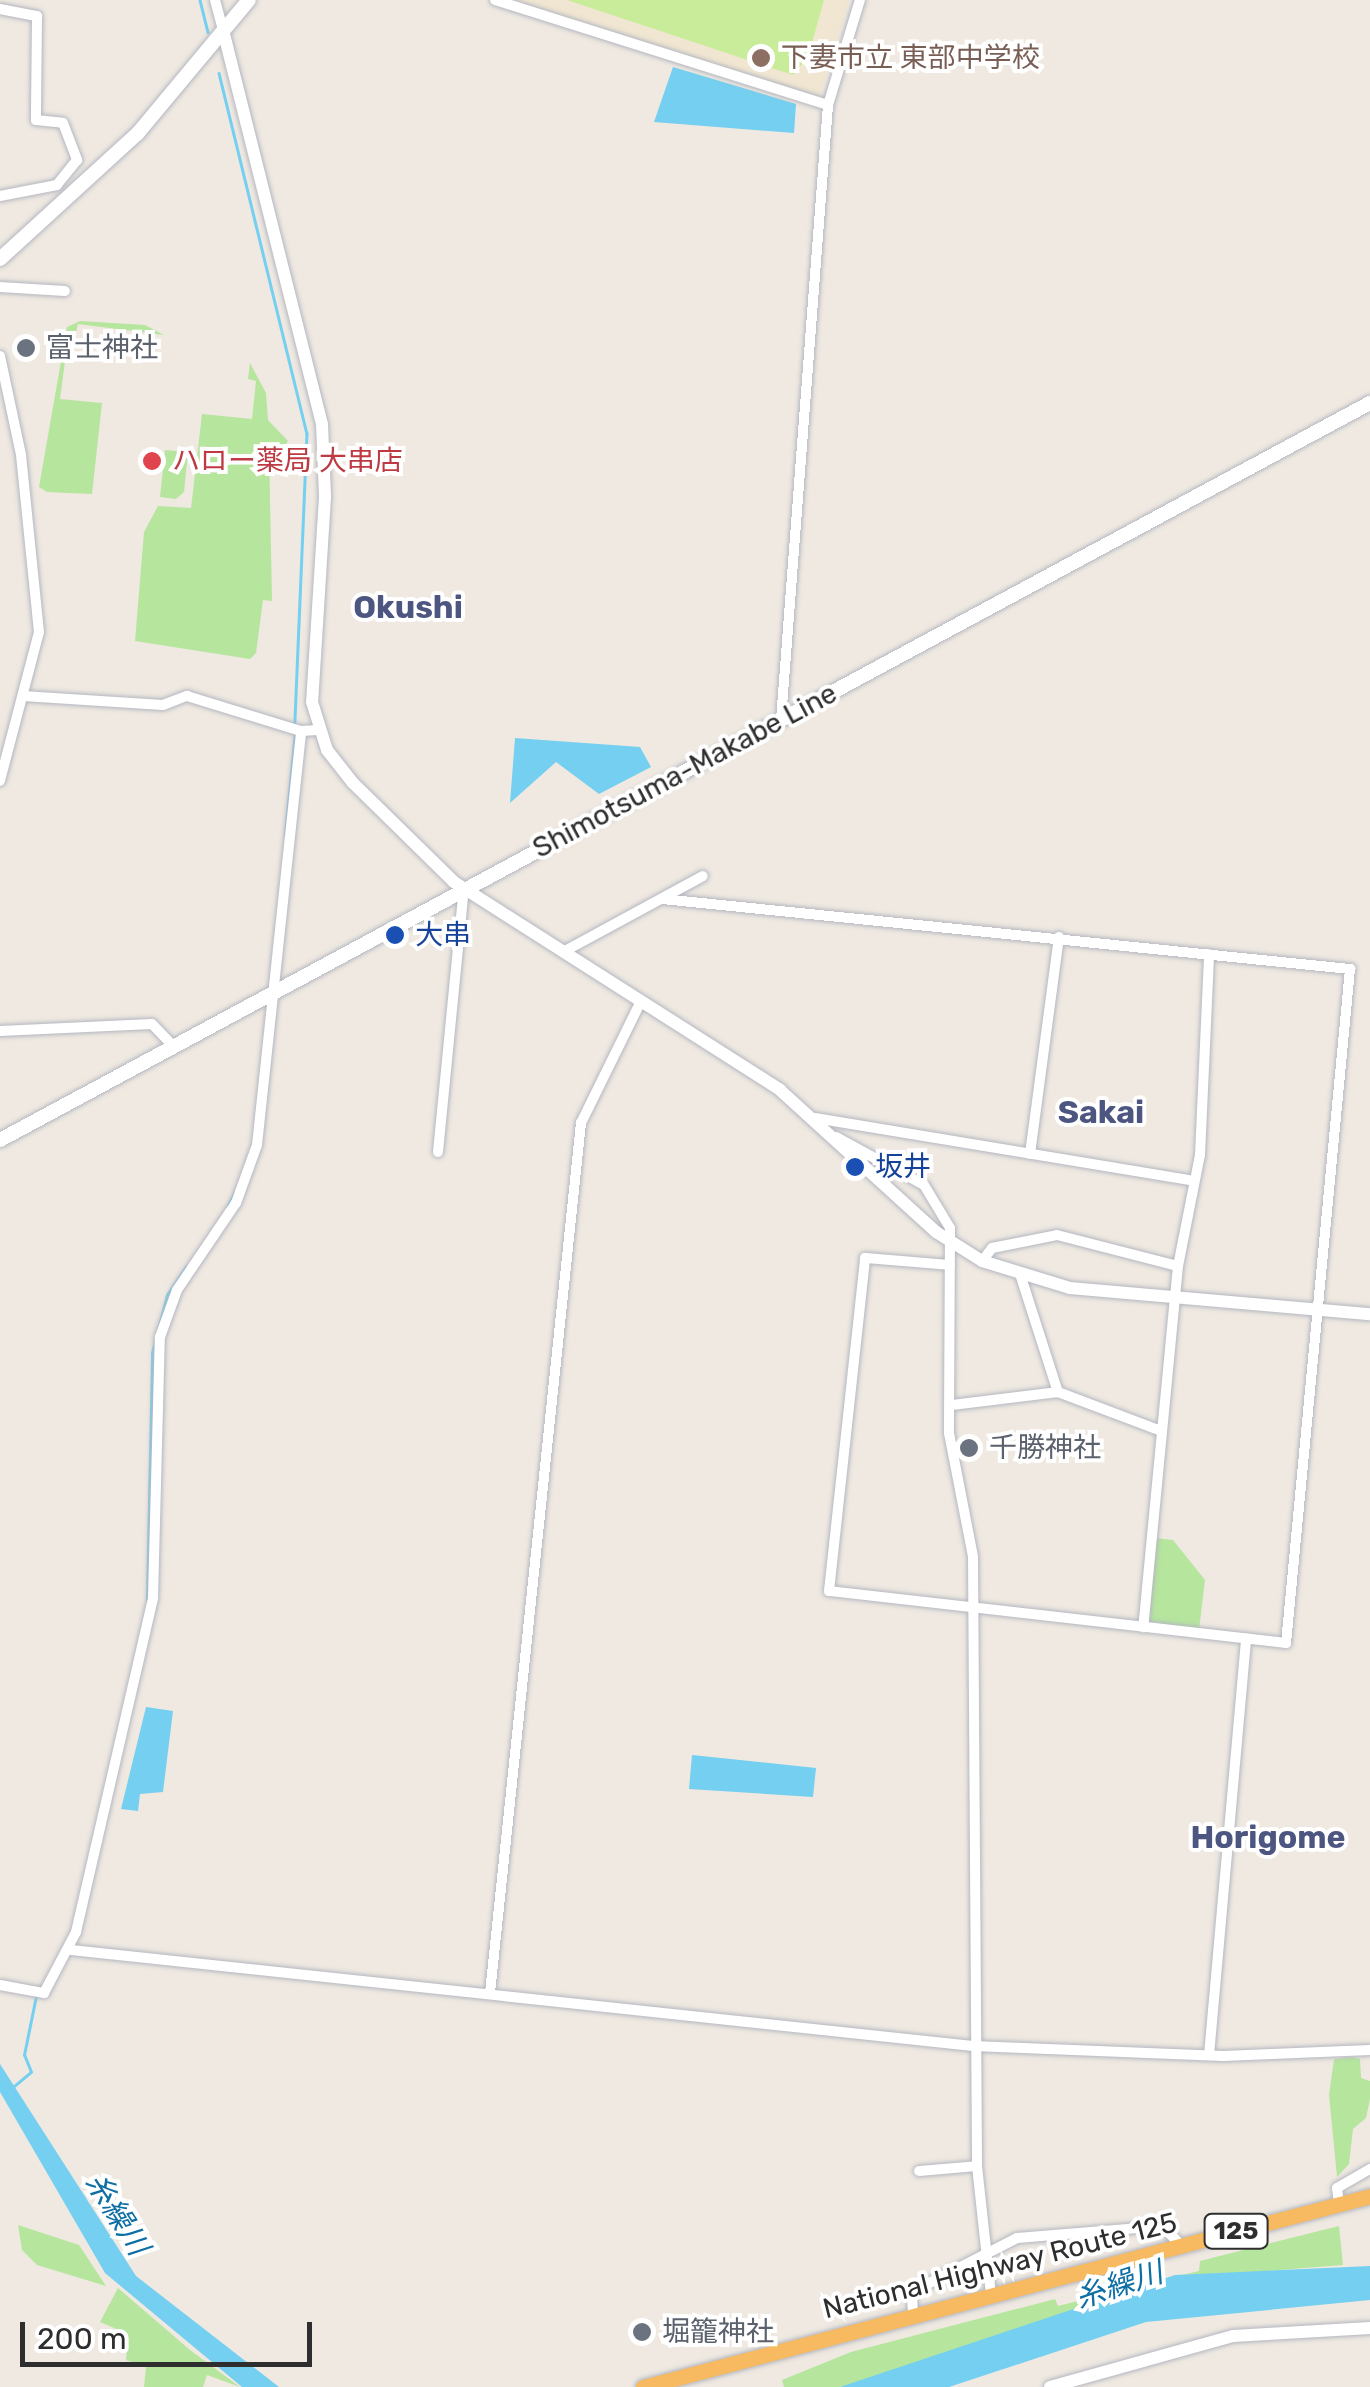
<!DOCTYPE html>
<html>
<head>
<meta charset="utf-8">
<style>
	body { margin:0 }
	#map { position:relative; width:1370px; height:2387px; overflow:hidden; background:#efe9e1; font-family:Rubik,"Noto Sans JP",sans-serif }
	div>[style] { position:absolute }
	[style*='--x'] { left:calc(var(--x)*1px); top:calc(var(--y)*1px); width:calc(var(--w)*1px); rotate:calc(var(--a)*1deg) }
	.education>* { inset:0; background:#f0e6d1 }
	.green>* { inset:0; background:#b6e59e }
	.pitch>* { inset:0; background:#c9ec9a }
	.water>* { inset:0; background:#75cff0 }
	.stream>* { height:2.5px; margin:-1.25px; padding:0 1.25px; transform-origin:1.25px; border-radius:1.25px; background:#75cff0 }
	.roads { filter:drop-shadow(0 0 2px #b4b7c1) drop-shadow(0 0 2px #b4b7c1) }
	.minor>* { height:10px; margin:-5px; padding:0 5px; transform-origin:5px; border-radius:5px; background:#fff }
	.tertiary>* { height:12px; margin:-6px; padding:0 6px; transform-origin:6px; border-radius:6px; background:#fff }
	.secondary>* { height:14px; margin:-7px; padding:0 7px; transform-origin:7px; border-radius:7px; background:#fff }
	.trunk>* { height:15px; margin:-7.5px; padding:0 7.5px; transform-origin:7.5px; border-radius:7.5px; background:#f8ba60 }
	.dots>* { width:28px; height:28px; translate:-50% -50%; box-sizing:border-box; border:5px solid #fff; border-radius:50% }
	span { translate:-50% -50%; white-space:nowrap; text-align:center; line-height:1.15; -webkit-text-stroke:8px #fff; paint-order:stroke }
	.shield-label span { padding:2px 8px; background:#fff; border:2px solid; border-radius:8px; -webkit-text-stroke-width:0 }
	.shield-label { font-size:25px; color:#2e2e2e; font-weight:700 }
	.education-label { font-size:28px; color:#785e54 }
	.left { translate:0 -50%; text-align:left }
	.worship-label { font-size:28px; color:#5b616d }
	.health-label { font-size:28px; color:#be3a42 }
	.street-label { font-size:28px; color:#2e2e2e }
	.transit-label { font-size:28px; color:#164399 }
	.water-label { font-size:30px; color:#0d6fa3; font-style:italic }
	.quarter-label { font-size:32px; color:#4d5680; font-weight:700 }
	.scale { position:absolute; left:20px; top:2322px; width:292px; height:45px; box-sizing:border-box; border:5px solid #2e2e2e; border-top:0; padding-left:12px; font-size:30px; line-height:35px; white-space:nowrap; color:#2e2e2e; -webkit-text-stroke:8px #fff; paint-order:stroke }
</style>
</head>
<body>
<div id="map">
	<div class="education">
		<div style="clip-path:polygon(508px 0,849px 0,819px 98px)"></div>
	</div>
	<div class="green">
		<div style="clip-path:polygon(80px 321px,145px 325px,164px 335px,78px 324px,76px 332px,69px 331px,60px 399px,102px 403px,92px 494px,47px 492px,39px 487px,67px 327px)"></div>
		<div style="clip-path:polygon(250px 363px,266px 393px,268px 420px,288px 441px,279px 455px,269px 447px,272px 601px,263px 600px,256px 653px,250px 659px,135px 641px,144px 532px,158px 506px,191px 508px,202px 414px,252px 419px,256px 381px,248px 379px)"></div>
		<div style="clip-path:polygon(165px 450px,188px 452px,184px 492px,176px 499px,160px 497px)"></div>
		<div style="clip-path:polygon(1155px 1538px,1173px 1540px,1205px 1580px,1199px 1630px,1146px 1621px)"></div>
		<div style="clip-path:polygon(1352px 2057px,1360px 2059px,1361px 2078px,1370px 2081px,1370px 2099px,1366px 2118px,1353px 2129px,1349px 2164px,1337px 2177px,1329px 2095px,1334px 2059px)"></div>
		<div style="clip-path:polygon(18px 2225px,79px 2245px,106px 2286px,37px 2265px,22px 2250px)"></div>
		<div style="clip-path:polygon(1339px 2226px,1343px 2265px,1179px 2278px,846px 2387px,784px 2387px,782px 2380px,851px 2352px,1055px 2299px,1058px 2306px,1199px 2271px,1200px 2261px)"></div>
		<div style="clip-path:polygon(118px 2288px,190px 2350px,240px 2387px,207px 2375px,203px 2387px,144px 2387px,146px 2367px,126px 2360px,128px 2334px,100px 2322px)"></div>
	</div>
	<div class="pitch">
		<div style="clip-path:polygon(567px 0,824px 0,808px 57px,793px 75px)"></div>
	</div>
	<div class="water">
		<div style="clip-path:polygon(673px 67px,796px 104px,794px 133px,654px 122px)"></div>
		<div style="clip-path:polygon(515px 738px,640px 747px,651px 767px,599px 794px,556px 762px,510px 803px)"></div>
		<div style="clip-path:polygon(146px 1707px,173px 1711px,163px 1792px,140px 1794px,138px 1811px,121px 1809px)"></div>
		<div style="clip-path:polygon(692px 1755px,816px 1768px,813px 1797px,689px 1789px)"></div>
		<div style="clip-path:polygon(0 2064px,136px 2276px,279px 2387px,242px 2387px,105px 2273px,0 2092px)"></div>
		<div style="clip-path:polygon(1370px 2266px,1370px 2300px,1146px 2322px,949px 2387px,840px 2387px,1175px 2275px)"></div>
	</div>
	<div class="stream">
		<div style="--x:200;--y:0;--w:33;--a:76"></div>
		<div style="--x:219;--y:73;--w:371;--a:76.3"></div>
		<div style="--x:307;--y:433;--w:292;--a:92.4"></div>
		<div style="--x:285;--y:835;--w:102;--a:-84.4"></div>
		<div style="--x:227;--y:1207;--w:17;--a:-62"></div>
		<div style="--x:147;--y:1601;--w:248;--a:-88.8"></div>
		<div style="--x:152;--y:1353;--w:60;--a:-75.5"></div>
		<div style="--x:167;--y:1295;--w:34;--a:-56"></div>
		<div style="--x:13;--y:2087;--w:23;--a:-40"></div>
		<div style="--x:31;--y:2072;--w:18;--a:-112"></div>
		<div style="--x:24;--y:2055;--w:60;--a:-78.5"></div>
	</div>
	<div class="roads">
		<div class="minor">
			<div style="--x:215;--y:0;--w:34;--a:75"></div>
			<div style="--x:495;--y:0;--w:349;--a:17.5"></div>
			<div style="--x:828;--y:105;--w:110;--a:-73.1"></div>
			<div style="--x:0;--y:9;--w:38;--a:11"></div>
			<div style="--x:37;--y:16;--w:104;--a:90.6"></div>
			<div style="--x:36;--y:120;--w:27;--a:6"></div>
			<div style="--x:63;--y:123;--w:40;--a:69"></div>
			<div style="--x:77;--y:160;--w:32;--a:129"></div>
			<div style="--x:57;--y:185;--w:58;--a:169.1"></div>
			<div style="--x:0;--y:287;--w:65;--a:3.5"></div>
			<div style="--x:0;--y:356;--w:101;--a:78"></div>
			<div style="--x:21;--y:455;--w:178;--a:84.2"></div>
			<div style="--x:39;--y:632;--w:154;--a:104.7"></div>
			<div style="--x:23;--y:696;--w:140;--a:3.7"></div>
			<div style="--x:163;--y:705;--w:26;--a:-21"></div>
			<div style="--x:187;--y:696;--w:119;--a:17.1"></div>
			<div style="--x:781;--y:720;--w:617;--a:-85.63"></div>
			<div style="--x:662;--y:899;--w:692;--a:5.81"></div>
			<div style="--x:1350;--y:969;--w:677;--a:95.42"></div>
			<div style="--x:1286;--y:1643;--w:460;--a:-173.5"></div>
			<div style="--x:829;--y:1591;--w:335;--a:-83.8"></div>
			<div style="--x:865;--y:1258;--w:85;--a:4.7"></div>
			<div style="--x:563;--y:952;--w:159;--a:-28.5"></div>
			<div style="--x:0;--y:1031;--w:152;--a:-2.6"></div>
			<div style="--x:152;--y:1024;--w:32;--a:46"></div>
			<div style="--x:815;--y:1118;--w:380;--a:9.4"></div>
			<div style="--x:836;--y:1137;--w:100;--a:28.6"></div>
			<div style="--x:924;--y:1185;--w:50;--a:58.8"></div>
			<div style="--x:950;--y:1228;--w:205;--a:90.3"></div>
			<div style="--x:949;--y:1433;--w:126;--a:79"></div>
			<div style="--x:973;--y:1557;--w:609;--a:89.62"></div>
			<div style="--x:977;--y:2166;--w:129;--a:83.8"></div>
			<div style="--x:438;--y:1152;--w:264;--a:-84.4"></div>
			<div style="--x:1030;--y:1154;--w:219;--a:-82.4"></div>
			<div style="--x:982;--y:1261;--w:16;--a:-52"></div>
			<div style="--x:992;--y:1248;--w:66;--a:-11.3"></div>
			<div style="--x:1057;--y:1235;--w:125;--a:14.4"></div>
			<div style="--x:1178;--y:1266;--w:363;--a:95.5"></div>
			<div style="--x:1178;--y:1266;--w:113;--a:-78.8"></div>
			<div style="--x:1200;--y:1155;--w:201;--a:-87.4"></div>
			<div style="--x:1021;--y:1277;--w:121;--a:72.2"></div>
			<div style="--x:952;--y:1405;--w:107;--a:-7"></div>
			<div style="--x:1058;--y:1392;--w:110;--a:20.7"></div>
			<div style="--x:71;--y:1950;--w:907;--a:6.08"></div>
			<div style="--x:973;--y:2046;--w:250;--a:2.3"></div>
			<div style="--x:1223;--y:2056;--w:147;--a:-2.3"></div>
			<div style="--x:0;--y:1985;--w:45;--a:10.3"></div>
			<div style="--x:44;--y:1993;--w:69;--a:-62.3"></div>
			<div style="--x:76;--y:1932;--w:343;--a:-77"></div>
			<div style="--x:153;--y:1598;--w:261;--a:-88.5"></div>
			<div style="--x:160;--y:1337;--w:50;--a:-70.1"></div>
			<div style="--x:177;--y:1290;--w:105;--a:-55.9"></div>
			<div style="--x:236;--y:1203;--w:62;--a:-70.1"></div>
			<div style="--x:257;--y:1145;--w:416;--a:-83.9"></div>
			<div style="--x:301;--y:731;--w:17;--a:-3"></div>
			<div style="--x:490;--y:1993;--w:875;--a:-84.03"></div>
			<div style="--x:581;--y:1123;--w:136;--a:-63.8"></div>
			<div style="--x:1209;--y:2055;--w:418;--a:-84.9"></div>
			<div style="--x:919;--y:2171;--w:58;--a:-4.9"></div>
			<div style="--x:1339;--y:2204;--w:16;--a:-97"></div>
			<div style="--x:1337;--y:2188;--w:38;--a:-30"></div>
			<div style="--x:913;--y:2314;--w:22;--a:-93"></div>
			<div style="--x:912;--y:2292;--w:118;--a:-27.2"></div>
			<div style="--x:1017;--y:2238;--w:145;--a:-4.7"></div>
			<div style="--x:1162;--y:2226;--w:27;--a:45"></div>
		</div>
		<div class="tertiary">
			<div style="--x:224;--y:34;--w:402;--a:75.9"></div>
			<div style="--x:322;--y:424;--w:73;--a:87.6"></div>
			<div style="--x:325;--y:497;--w:205;--a:93.6"></div>
			<div style="--x:312;--y:702;--w:50;--a:72.6"></div>
			<div style="--x:327;--y:750;--w:42;--a:51.8"></div>
			<div style="--x:353;--y:783;--w:141;--a:44.4"></div>
			<div style="--x:454;--y:882;--w:387;--a:32.5"></div>
			<div style="--x:780;--y:1090;--w:211;--a:42.3"></div>
			<div style="--x:936;--y:1232;--w:54;--a:32.2"></div>
			<div style="--x:982;--y:1261;--w:92;--a:17.1"></div>
			<div style="--x:1070;--y:1288;--w:301;--a:5"></div>
			<div style="--x:1050;--y:2387;--w:190;--a:-15.6"></div>
			<div style="--x:1233;--y:2336;--w:137;--a:-3.3"></div>
		</div>
		<div class="secondary">
			<div style="--x:0;--y:259;--w:187;--a:-42.4"></div>
			<div style="--x:138;--y:133;--w:173;--a:-50.2"></div>
			<div style="--x:0;--y:1140;--w:1556;--a:-28.28"></div>
		</div>
		<div class="trunk">
			<div style="--x:643;--y:2387;--w:752;--a:-14.72"></div>
		</div>
	</div>
	<div class="dots">
		<div style="left:761px;top:58px;background:#8d6e63"></div>
		<div style="left:26px;top:348px;background:#6b7280"></div>
		<div style="left:152px;top:461px;background:#e0444e"></div>
		<div style="left:395px;top:935px;background:#1a4fb4"></div>
		<div style="left:855px;top:1167px;background:#1a4fb4"></div>
		<div style="left:969px;top:1448px;background:#6b7280"></div>
		<div style="left:642px;top:2332px;background:#6b7280"></div>
	</div>
	<div class="shield-label">
		<span style="left:1236px;top:2231px">125</span>
	</div>
	<div class="education-label">
		<span class="left" style="left:781px;top:58px">下妻市立 東部中学校</span>
	</div>
	<div class="worship-label">
		<span class="left" style="left:46px;top:348px">富士神社</span>
		<span class="left" style="left:989px;top:1448px">千勝神社</span>
		<span class="left" style="left:662px;top:2332px">堀籠神社</span>
	</div>
	<div class="health-label">
		<span class="left" style="left:172px;top:461px">ハロー薬局 大串店</span>
	</div>
	<div class="street-label">
		<span style="left:685px;top:771px;rotate:-28deg">Shimotsuma-Makabe Line</span>
		<span style="left:1000px;top:2266px;rotate:-14deg">National Highway Route 125</span>
	</div>
	<div class="transit-label">
		<span class="left" style="left:415px;top:935px">大串</span>
		<span class="left" style="left:875px;top:1167px">坂井</span>
	</div>
	<div class="water-label">
		<span style="left:117px;top:2214px;rotate:58deg">糸繰川</span>
		<span style="left:1119px;top:2285px;rotate:-18deg">糸繰川</span>
	</div>
	<div class="quarter-label">
		<span style="left:408px;top:607px">Okushi</span>
		<span style="left:1101px;top:1112px">Sakai</span>
		<span style="left:1268px;top:1837px">Horigome</span>
	</div>
	<div class="scale">200 m</div>
</div>
</body>
</html>
